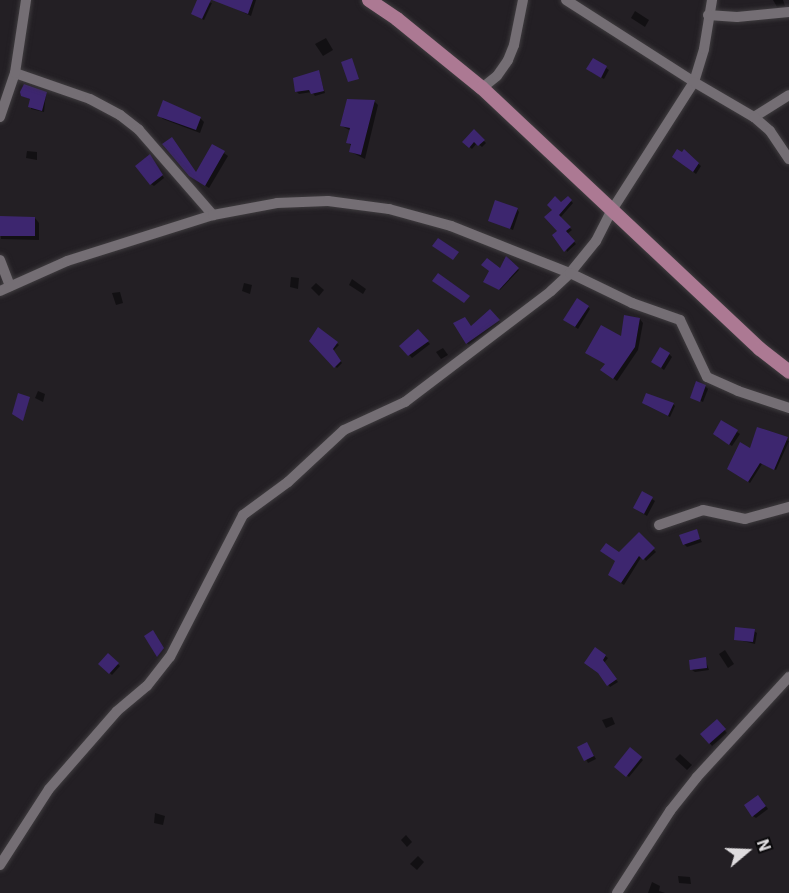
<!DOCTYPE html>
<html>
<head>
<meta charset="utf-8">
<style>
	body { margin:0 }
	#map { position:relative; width:789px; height:893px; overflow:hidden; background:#231f24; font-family:"IBM Plex Sans",sans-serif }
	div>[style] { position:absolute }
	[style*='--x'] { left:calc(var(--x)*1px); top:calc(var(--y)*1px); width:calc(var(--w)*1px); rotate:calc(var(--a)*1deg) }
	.shadow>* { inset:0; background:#0007 }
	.building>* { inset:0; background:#3d266f }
	.roads { filter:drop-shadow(0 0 2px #3f3c3f) drop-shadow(0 0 2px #3f3c3f) }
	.minor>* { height:10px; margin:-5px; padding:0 5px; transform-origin:5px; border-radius:5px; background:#746e74 }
	.major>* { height:14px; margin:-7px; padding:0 7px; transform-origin:7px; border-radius:7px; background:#ac7993 }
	span { translate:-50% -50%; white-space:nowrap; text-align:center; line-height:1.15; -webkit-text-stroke:4.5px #0b0a0c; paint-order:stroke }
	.north { position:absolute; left:717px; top:821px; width:60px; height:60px; -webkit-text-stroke:4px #0b0a0c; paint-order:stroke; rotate:71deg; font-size:16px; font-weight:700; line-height:24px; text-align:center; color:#dfdcdf }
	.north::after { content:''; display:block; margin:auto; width:21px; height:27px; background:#dfdcdf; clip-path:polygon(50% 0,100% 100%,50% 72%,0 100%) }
</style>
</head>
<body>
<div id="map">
	<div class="shadow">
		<div style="clip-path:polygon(198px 0,212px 3px,204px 20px,193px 14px)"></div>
		<div style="clip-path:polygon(217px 0,256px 0,251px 16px)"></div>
		<div style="clip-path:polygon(773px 0,783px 0,785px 6px,777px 7px)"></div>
		<div style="clip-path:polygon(635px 11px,649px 20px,645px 27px,631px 18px)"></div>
		<div style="clip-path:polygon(326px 38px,333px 50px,323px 56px,315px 44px)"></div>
		<div style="clip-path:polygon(594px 60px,609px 70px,604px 79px,591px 72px)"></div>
		<div style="clip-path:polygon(319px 73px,325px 93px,315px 96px,312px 92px,299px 94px,296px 91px)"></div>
		<div style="clip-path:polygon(46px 93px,44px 112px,31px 109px,32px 100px,23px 96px)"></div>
		<div style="clip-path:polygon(374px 101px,378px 105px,365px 159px,351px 152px,352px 147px,348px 142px,351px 131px,342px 126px)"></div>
		<div style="clip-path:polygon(159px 115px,200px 118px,204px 122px,200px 133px,163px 119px)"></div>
		<div style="clip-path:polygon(474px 131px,486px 143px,482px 147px,477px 143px,472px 149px,464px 142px)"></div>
		<div style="clip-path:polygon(27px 151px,37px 152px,37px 160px,26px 158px)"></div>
		<div style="clip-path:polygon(684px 152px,701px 166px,696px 174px,676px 159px)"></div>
		<div style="clip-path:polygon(224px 153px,228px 156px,209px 188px,195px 179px,197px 174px)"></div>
		<div style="clip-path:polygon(152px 158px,164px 178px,154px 186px,151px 184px)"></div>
		<div style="clip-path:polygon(568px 198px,573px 203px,560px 218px,572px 230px,567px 234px,576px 244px,567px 252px,554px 210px)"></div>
		<div style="clip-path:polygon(517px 209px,519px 212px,513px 230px,489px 220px)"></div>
		<div style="clip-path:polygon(0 218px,35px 218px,39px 223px,39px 240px,1px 239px)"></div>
		<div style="clip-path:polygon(506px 258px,519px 270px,500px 290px,486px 282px,491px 271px,501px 270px)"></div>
		<div style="clip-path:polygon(291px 277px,299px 278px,298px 289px,290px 287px)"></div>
		<div style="clip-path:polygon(352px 279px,366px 289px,363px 294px,349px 285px)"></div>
		<div style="clip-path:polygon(244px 283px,252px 285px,250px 294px,242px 291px)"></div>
		<div style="clip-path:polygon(316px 283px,324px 290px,319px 296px,311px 288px)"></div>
		<div style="clip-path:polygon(120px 292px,123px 303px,116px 305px,112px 293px)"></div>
		<div style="clip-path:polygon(588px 307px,590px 309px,578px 329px,568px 322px)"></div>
		<div style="clip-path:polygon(490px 311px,501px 323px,469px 345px,467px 343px,471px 328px)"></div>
		<div style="clip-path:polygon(640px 319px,643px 323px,638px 350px,617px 381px,606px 373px,622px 339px)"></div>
		<div style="clip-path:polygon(318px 329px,339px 345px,333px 351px,342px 363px,337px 368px,312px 343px)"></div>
		<div style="clip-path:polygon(418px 331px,430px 344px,412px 358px,401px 346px)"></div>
		<div style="clip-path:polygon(443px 348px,448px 355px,441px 359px,436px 352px)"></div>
		<div style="clip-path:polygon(669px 354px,672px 357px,664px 370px,653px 362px)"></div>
		<div style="clip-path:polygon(705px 386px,708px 389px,703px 402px,692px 397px)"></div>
		<div style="clip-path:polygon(38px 391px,45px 394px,43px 402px,35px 398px)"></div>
		<div style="clip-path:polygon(673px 404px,675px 406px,670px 417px,646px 405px)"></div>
		<div style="clip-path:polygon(722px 422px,740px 434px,732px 446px,717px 437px)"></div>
		<div style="clip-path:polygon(758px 429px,789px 441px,776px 470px,762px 464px,750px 483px,731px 470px,751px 450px)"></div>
		<div style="clip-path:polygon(652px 499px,655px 501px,647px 516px,637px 510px)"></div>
		<div style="clip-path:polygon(696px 531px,702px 542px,687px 547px,684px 544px)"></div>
		<div style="clip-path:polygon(639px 534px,656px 552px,646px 561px,642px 556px,624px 585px,612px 577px,616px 561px,619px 554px)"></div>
		<div style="clip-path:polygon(754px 631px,757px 633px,755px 644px,735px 639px)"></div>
		<div style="clip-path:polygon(596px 649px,608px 658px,604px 663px,618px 682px,610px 687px,601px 674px)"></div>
		<div style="clip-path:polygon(725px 650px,734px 664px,728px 668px,719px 654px)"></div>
		<div style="clip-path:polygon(108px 655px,120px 666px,112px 675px,100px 664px)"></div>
		<div style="clip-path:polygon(705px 659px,709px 670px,695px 672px,692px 670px)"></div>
		<div style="clip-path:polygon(612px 717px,615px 724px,606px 728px,602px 720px)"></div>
		<div style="clip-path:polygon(717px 721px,727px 733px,712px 746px,702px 734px)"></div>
		<div style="clip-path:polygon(587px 744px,596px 759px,588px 763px,579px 747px)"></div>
		<div style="clip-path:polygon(630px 749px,643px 760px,629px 777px,616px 767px)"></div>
		<div style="clip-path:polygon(680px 754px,692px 765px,687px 770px,675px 759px)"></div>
		<div style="clip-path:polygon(761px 799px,768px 809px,756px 818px,753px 816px)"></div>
		<div style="clip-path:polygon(155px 813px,165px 816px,163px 825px,154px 823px)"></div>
		<div style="clip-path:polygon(406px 835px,412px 842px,407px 847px,401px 840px)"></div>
		<div style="clip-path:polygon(418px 856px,424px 862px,417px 870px,410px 864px)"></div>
		<div style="clip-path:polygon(678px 876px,690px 877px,691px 884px,679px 883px)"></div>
		<div style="clip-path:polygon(652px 882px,660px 886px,659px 891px,665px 893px,648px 893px)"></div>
	</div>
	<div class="building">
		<div style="clip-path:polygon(197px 0,211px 0,202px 19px,191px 14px)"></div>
		<div style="clip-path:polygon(212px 0,253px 0,248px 14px)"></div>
		<div style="clip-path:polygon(352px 58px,359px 79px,348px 82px,341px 62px)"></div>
		<div style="clip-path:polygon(593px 58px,607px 66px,601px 78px,586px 69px)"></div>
		<div style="clip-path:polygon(319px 70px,324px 91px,311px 94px,309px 90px,295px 92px,293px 78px)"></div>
		<div style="clip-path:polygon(24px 84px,47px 92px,42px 111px,28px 107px,30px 99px,21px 96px,20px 92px)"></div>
		<div style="clip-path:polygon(347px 99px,375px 100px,361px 155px,349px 152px,351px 144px,346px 143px,350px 128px,340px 126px)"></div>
		<div style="clip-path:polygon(163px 100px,201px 117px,196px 130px,157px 116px)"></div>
		<div style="clip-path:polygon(474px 129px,485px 140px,478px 146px,474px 142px,469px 148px,462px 142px)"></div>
		<div style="clip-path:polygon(172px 137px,196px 172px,212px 144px,225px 151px,205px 186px,189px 176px,168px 151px,162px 144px)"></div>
		<div style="clip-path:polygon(677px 149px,682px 152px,684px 149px,699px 163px,693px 172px,672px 157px)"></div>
		<div style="clip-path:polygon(150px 154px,163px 175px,150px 185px,135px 166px)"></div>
		<div style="clip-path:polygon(555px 196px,561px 202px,568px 196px,572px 200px,559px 215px,571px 227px,566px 231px,575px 241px,564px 252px,552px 235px,557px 231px,544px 217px,552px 210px,547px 205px)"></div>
		<div style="clip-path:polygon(495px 200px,518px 208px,510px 229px,488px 221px)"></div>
		<div style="clip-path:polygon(0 216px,35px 217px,35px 236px,0 236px)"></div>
		<div style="clip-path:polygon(438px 238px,459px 252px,453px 260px,432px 246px)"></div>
		<div style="clip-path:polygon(506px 256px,519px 268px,499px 290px,483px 282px,489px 271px,481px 265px,487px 258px,500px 268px)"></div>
		<div style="clip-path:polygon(438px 273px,470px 296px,464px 303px,432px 281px)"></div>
		<div style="clip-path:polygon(577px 298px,589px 306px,575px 327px,563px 320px)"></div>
		<div style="clip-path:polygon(490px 309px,500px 320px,466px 344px,453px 323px,465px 317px,471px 326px)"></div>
		<div style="clip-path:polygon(624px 315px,640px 318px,635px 347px,613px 379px,600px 370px,605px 364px,585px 353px,601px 325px,621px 336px)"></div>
		<div style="clip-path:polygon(318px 327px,338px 342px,333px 349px,341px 361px,334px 368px,309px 341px)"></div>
		<div style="clip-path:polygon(418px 329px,429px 341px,408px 356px,399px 346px)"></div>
		<div style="clip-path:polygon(660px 347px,670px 353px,661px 368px,651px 362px)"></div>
		<div style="clip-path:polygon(696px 381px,706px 385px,700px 402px,690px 398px)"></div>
		<div style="clip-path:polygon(18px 393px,30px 397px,23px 421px,12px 414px)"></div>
		<div style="clip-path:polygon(646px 393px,674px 403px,668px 416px,642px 403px)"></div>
		<div style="clip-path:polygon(721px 420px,738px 430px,729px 445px,713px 434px)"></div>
		<div style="clip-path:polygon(757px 427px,788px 437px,774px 470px,760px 463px,748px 482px,727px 469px,740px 442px,750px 448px)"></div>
		<div style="clip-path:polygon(642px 491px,653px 497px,644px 514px,633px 508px)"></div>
		<div style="clip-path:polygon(697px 529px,700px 539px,683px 545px,679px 535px)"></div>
		<div style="clip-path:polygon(639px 532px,655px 548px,643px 560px,639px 556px,621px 583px,608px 575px,615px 561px,600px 551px,606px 543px,619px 552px)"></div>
		<div style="clip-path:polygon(735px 627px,755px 629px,753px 642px,734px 640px)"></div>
		<div style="clip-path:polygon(153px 630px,164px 648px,157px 657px,144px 636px)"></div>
		<div style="clip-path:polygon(595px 647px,606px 655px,603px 660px,617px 679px,607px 686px,598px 673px,584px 663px)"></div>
		<div style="clip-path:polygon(108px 653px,119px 663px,109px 674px,98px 664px)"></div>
		<div style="clip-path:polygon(706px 657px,707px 668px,690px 670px,689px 660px)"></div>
		<div style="clip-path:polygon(717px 719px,726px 729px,709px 744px,700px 734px)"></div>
		<div style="clip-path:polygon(587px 742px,594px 756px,584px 761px,577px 747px)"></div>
		<div style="clip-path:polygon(630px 747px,642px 757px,626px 777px,614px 767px)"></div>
		<div style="clip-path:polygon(758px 795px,766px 806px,752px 817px,744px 805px)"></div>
	</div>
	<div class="roads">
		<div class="minor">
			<div style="--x:566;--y:0;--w:152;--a:32.6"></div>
			<div style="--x:694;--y:82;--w:34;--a:-73"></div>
			<div style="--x:704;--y:49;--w:50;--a:-80.7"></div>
			<div style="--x:708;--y:15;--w:29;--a:4"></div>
			<div style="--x:737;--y:17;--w:52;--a:-5.5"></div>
			<div style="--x:15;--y:73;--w:79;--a:19.1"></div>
			<div style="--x:90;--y:99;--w:34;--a:28"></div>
			<div style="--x:120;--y:115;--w:24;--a:38"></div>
			<div style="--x:139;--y:130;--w:113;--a:49"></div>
			<div style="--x:482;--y:88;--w:19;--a:-39"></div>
			<div style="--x:497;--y:76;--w:19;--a:-55"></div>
			<div style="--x:508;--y:60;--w:16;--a:-68"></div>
			<div style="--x:514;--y:45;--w:46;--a:-78.7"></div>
			<div style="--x:0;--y:117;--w:46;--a:-71.2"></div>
			<div style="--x:15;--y:73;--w:74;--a:-81.4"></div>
			<div style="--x:754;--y:117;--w:41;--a:-32.2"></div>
			<div style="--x:0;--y:260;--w:28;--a:69"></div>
			<div style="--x:0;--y:291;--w:73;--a:-24.1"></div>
			<div style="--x:67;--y:261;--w:153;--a:-17.5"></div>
			<div style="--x:213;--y:215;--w:65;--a:-10.6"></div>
			<div style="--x:277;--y:203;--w:51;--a:-2.2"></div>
			<div style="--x:328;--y:201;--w:62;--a:7.5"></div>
			<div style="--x:389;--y:209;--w:64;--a:15.3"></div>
			<div style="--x:451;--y:226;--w:128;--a:21.6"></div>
			<div style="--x:570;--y:273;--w:41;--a:-50.9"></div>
			<div style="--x:596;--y:241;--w:35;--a:-63"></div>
			<div style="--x:612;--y:210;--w:152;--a:-57.4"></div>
			<div style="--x:694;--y:82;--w:69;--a:30.3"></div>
			<div style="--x:754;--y:117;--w:21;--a:41"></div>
			<div style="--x:770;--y:131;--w:34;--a:56"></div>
			<div style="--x:659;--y:525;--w:46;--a:-18.8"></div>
			<div style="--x:703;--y:510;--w:43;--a:12.1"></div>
			<div style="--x:745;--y:519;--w:46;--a:-15.3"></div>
			<div style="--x:0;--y:865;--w:90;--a:-57.2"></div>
			<div style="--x:49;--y:789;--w:103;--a:-48.9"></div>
			<div style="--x:117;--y:711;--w:39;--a:-40"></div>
			<div style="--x:147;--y:686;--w:37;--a:-52"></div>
			<div style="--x:170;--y:657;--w:160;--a:-62.8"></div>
			<div style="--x:243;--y:515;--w:56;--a:-36.3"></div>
			<div style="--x:288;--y:482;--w:76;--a:-42.9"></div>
			<div style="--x:344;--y:430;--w:67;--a:-24.7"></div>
			<div style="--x:405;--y:402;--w:183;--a:-37.2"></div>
			<div style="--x:551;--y:291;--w:26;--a:-43"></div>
			<div style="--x:570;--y:273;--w:69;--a:25.8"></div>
			<div style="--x:632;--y:303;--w:51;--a:19.5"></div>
			<div style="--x:680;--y:320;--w:63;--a:64.7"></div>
			<div style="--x:707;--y:377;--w:34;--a:24"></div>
			<div style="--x:738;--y:391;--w:54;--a:18.4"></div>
			<div style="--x:617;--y:893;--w:98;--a:-57.1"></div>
			<div style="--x:670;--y:811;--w:43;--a:-51.5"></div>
			<div style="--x:697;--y:777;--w:136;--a:-47.4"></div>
		</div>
		<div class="major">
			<div style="--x:369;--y:0;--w:34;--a:34"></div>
			<div style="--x:397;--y:19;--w:109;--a:39.1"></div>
			<div style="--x:482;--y:88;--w:381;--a:43.2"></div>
			<div style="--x:760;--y:349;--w:37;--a:38"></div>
		</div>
	</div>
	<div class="north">N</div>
</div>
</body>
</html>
